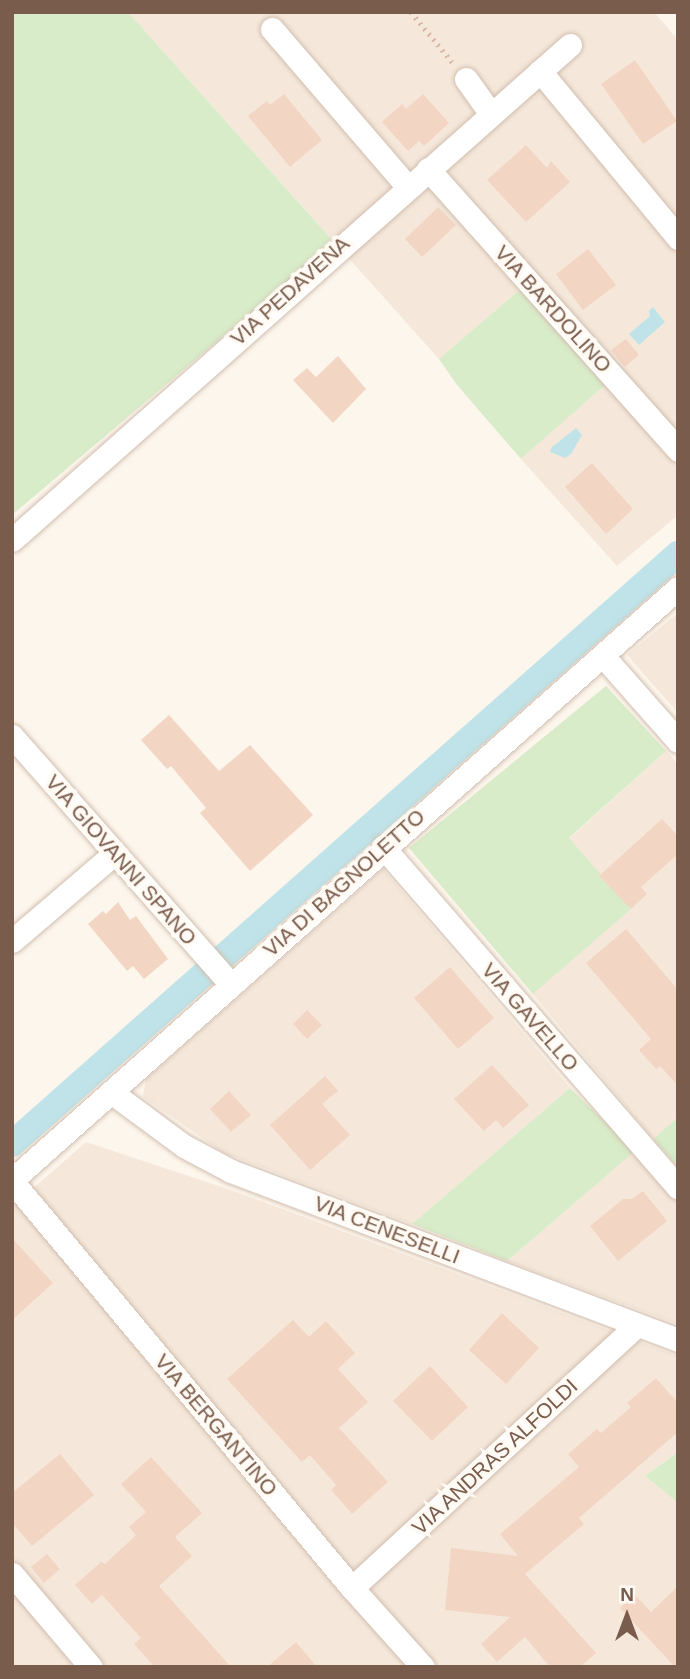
<!DOCTYPE html>
<html>
<head>
<meta charset="utf-8">
<style>
	body { margin:0 }
	#map { position:relative; width:690px; height:1679px; overflow:hidden; background:#fdf6ec; font-family:Helvetica,sans-serif }
	div>[style] { position:absolute }
	[style*='--x'] { left:calc(var(--x)*1px); top:calc(var(--y)*1px); width:calc(var(--w)*1px); rotate:calc(var(--a)*1deg) }
	.residential>* { inset:0; background:#f5e8da }
	.green>* { inset:0; background:#d8ecc9 }
	.water>* { inset:0; background:#bfe3e8 }
	.canal>* { height:26px; margin:-13px; padding:0 13px; transform-origin:13px; border-radius:13px; background:#bfe3e8 }
	.building>* { inset:0; background:#f3d5c3 }
	.path>* { height:4.5px; margin-top:-2.25px; transform-origin:0; background:repeating-linear-gradient(90deg,#d9b8a5 0 2px,transparent 0 7px) }
	.roads { filter:drop-shadow(0 0 2px #d1beb0) drop-shadow(0 0 2px #d1beb0) }
	.minor>* { height:23px; margin:-11.5px; padding:0 11.5px; transform-origin:11.5px; border-radius:11.5px; background:#fff }
	span { translate:-50% -50%; white-space:nowrap; text-align:center; line-height:1.15; -webkit-text-stroke:7px #fffaf3; paint-order:stroke }
	.street-label { font-size:21px; color:#7a5c4d }
	.frame { position:absolute; inset:0; border:14px solid #7a5c4d; pointer-events:none }
	.north { position:absolute; left:592px; top:1581px; width:70px; height:70px; -webkit-text-stroke:5px #fffaf3; paint-order:stroke; rotate:0deg; font-size:19px; font-weight:700; line-height:28px; text-align:center; color:#7a5c4d }
	.north::after { content:''; display:block; margin:auto; width:24px; height:32px; background:#7a5c4d; clip-path:polygon(50% 0,100% 100%,50% 72%,0 100%) }
</style>
</head>
<body>
<div id="map">
	<div class="residential">
		<div style="clip-path:polygon(128px 12px,654px 12px,678px 40px,678px 515px,617px 566px,521px 459px,606px 383px,523px 287px,439px 359px)"></div>
		<div style="clip-path:polygon(678px 613px,678px 713px,627px 655px)"></div>
		<div style="clip-path:polygon(666px 751px,678px 764px,678px 1117px,653px 1139px,533px 994px,630px 909px,569px 839px)"></div>
		<div style="clip-path:polygon(383px 869px,570px 1088px,412px 1224px,224px 1153px,143px 1097px,146px 1079px)"></div>
		<div style="clip-path:polygon(86px 1142px,231px 1190px,678px 1356px,678px 1452px,645px 1476px,678px 1503px,678px 1667px,12px 1667px,12px 1207px)"></div>
		<div style="clip-path:polygon(635px 1151px,678px 1202px,678px 1324px,507px 1261px)"></div>
	</div>
	<div class="green">
		<div style="clip-path:polygon(12px 12px,128px 12px,334px 242px,12px 515px)"></div>
		<div style="clip-path:polygon(524px 286px,606px 384px,521px 459px,457px 385px,439px 359px)"></div>
		<div style="clip-path:polygon(606px 686px,666px 751px,569px 838px,631px 909px,533px 994px,409px 848px)"></div>
		<div style="clip-path:polygon(570px 1088px,635px 1151px,507px 1261px,412px 1224px)"></div>
		<div style="clip-path:polygon(678px 1117px,678px 1167px,653px 1139px)"></div>
		<div style="clip-path:polygon(678px 1452px,678px 1503px,645px 1476px)"></div>
	</div>
	<div class="water">
		<div style="clip-path:polygon(653px 307px,665px 322px,639px 345px,629px 334px,650px 316px,649px 311px)"></div>
		<div style="clip-path:polygon(576px 428px,582px 435px,571px 454px,565px 458px,550px 452px,552px 447px)"></div>
	</div>
	<div class="canal">
		<div style="--x:12;--y:1144;--w:890;--a:-41.54"></div>
	</div>
	<div class="building">
		<div style="clip-path:polygon(635px 60px,677px 121px,643px 144px,601px 84px)"></div>
		<div style="clip-path:polygon(284px 94px,322px 140px,290px 167px,248px 116px,267px 101px,270px 105px)"></div>
		<div style="clip-path:polygon(423px 94px,449px 123px,424px 146px,419px 141px,408px 151px,382px 122px,402px 104px,406px 109px)"></div>
		<div style="clip-path:polygon(526px 145px,547px 168px,551px 161px,570px 182px,526px 222px,487px 180px)"></div>
		<div style="clip-path:polygon(438px 207px,456px 225px,422px 257px,405px 239px)"></div>
		<div style="clip-path:polygon(588px 249px,616px 285px,583px 310px,556px 274px)"></div>
		<div style="clip-path:polygon(626px 339px,639px 355px,625px 367px,611px 350px)"></div>
		<div style="clip-path:polygon(338px 356px,366px 389px,333px 423px,293px 380px,307px 368px,316px 377px)"></div>
		<div style="clip-path:polygon(592px 463px,633px 509px,606px 534px,565px 487px)"></div>
		<div style="clip-path:polygon(169px 715px,219px 771px,250px 745px,313px 815px,250px 871px,200px 813px,206px 808px,171px 766px,167px 769px,141px 740px)"></div>
		<div style="clip-path:polygon(662px 819px,678px 836px,678px 854px,641px 887px,647px 894px,631px 909px,599px 876px)"></div>
		<div style="clip-path:polygon(118px 902px,130px 920px,136px 916px,168px 959px,144px 979px,133px 966px,127px 971px,88px 924px,103px 911px,106px 914px)"></div>
		<div style="clip-path:polygon(626px 929px,678px 990px,678px 1086px,660px 1066px,656px 1069px,639px 1050px,651px 1039px,586px 963px)"></div>
		<div style="clip-path:polygon(450px 967px,494px 1018px,458px 1049px,414px 998px)"></div>
		<div style="clip-path:polygon(307px 1010px,322px 1025px,307px 1039px,293px 1024px)"></div>
		<div style="clip-path:polygon(492px 1065px,529px 1105px,503px 1128px,496px 1120px,484px 1131px,454px 1099px)"></div>
		<div style="clip-path:polygon(325px 1076px,338px 1091px,322px 1104px,350px 1135px,310px 1170px,270px 1125px)"></div>
		<div style="clip-path:polygon(229px 1091px,251px 1115px,231px 1132px,210px 1109px)"></div>
		<div style="clip-path:polygon(643px 1191px,667px 1221px,618px 1261px,590px 1226px,623px 1199px,632px 1199px)"></div>
		<div style="clip-path:polygon(12px 1238px,53px 1283px,12px 1320px)"></div>
		<div style="clip-path:polygon(502px 1313px,539px 1348px,506px 1384px,469px 1350px)"></div>
		<div style="clip-path:polygon(293px 1320px,309px 1337px,326px 1321px,355px 1353px,338px 1369px,368px 1402px,339px 1428px,388px 1482px,352px 1514px,331px 1490px,336px 1485px,310px 1455px,302px 1462px,227px 1379px)"></div>
		<div style="clip-path:polygon(430px 1366px,468px 1407px,432px 1441px,393px 1401px)"></div>
		<div style="clip-path:polygon(656px 1378px,678px 1403px,678px 1432px,579px 1518px,584px 1524px,525px 1574px,596px 1653px,580px 1667px,550px 1667px,525px 1637px,497px 1662px,481px 1644px,510px 1617px,445px 1610px,451px 1548px,518px 1556px,500px 1534px,579px 1467px,568px 1454px,597px 1429px,601px 1433px,631px 1407px,627px 1403px)"></div>
		<div style="clip-path:polygon(60px 1454px,94px 1495px,32px 1546px,12px 1523px,12px 1493px)"></div>
		<div style="clip-path:polygon(151px 1457px,202px 1513px,175px 1537px,192px 1556px,159px 1586px,231px 1667px,155px 1667px,134px 1644px,141px 1638px,102px 1595px,92px 1604px,75px 1585px,101px 1562px,105px 1564px,136px 1535px,129px 1527px,146px 1512px,121px 1484px)"></div>
		<div style="clip-path:polygon(47px 1554px,60px 1569px,44px 1583px,31px 1567px)"></div>
		<div style="clip-path:polygon(678px 1586px,678px 1667px,675px 1667px,620px 1608px,634px 1594px,651px 1612px)"></div>
		<div style="clip-path:polygon(296px 1642px,317px 1667px,267px 1667px)"></div>
	</div>
	<div class="path">
		<div style="--x:411;--y:12;--w:66;--a:50.5"></div>
	</div>
	<div class="roads">
		<div class="minor">
			<div style="--x:272;--y:29;--w:208;--a:49.3"></div>
			<div style="--x:540;--y:71;--w:217;--a:50.4"></div>
			<div style="--x:466;--y:79;--w:43;--a:54.5"></div>
			<div style="--x:428;--y:169;--w:376;--a:48.3"></div>
			<div style="--x:12;--y:540;--w:746;--a:-41.58"></div>
			<div style="--x:603;--y:656;--w:113;--a:48.6"></div>
			<div style="--x:12;--y:736;--w:331;--a:48.6"></div>
			<div style="--x:383;--y:847;--w:450;--a:49.1"></div>
			<div style="--x:12;--y:941;--w:135;--a:-40.5"></div>
			<div style="--x:111;--y:1092;--w:91;--a:36.5"></div>
			<div style="--x:184;--y:1146;--w:53;--a:28"></div>
			<div style="--x:231;--y:1171;--w:478;--a:20.7"></div>
			<div style="--x:12;--y:1180;--w:891;--a:-41.63"></div>
			<div style="--x:12;--y:1181;--w:530;--a:50.13"></div>
			<div style="--x:352;--y:1588;--w:106;--a:48.1"></div>
			<div style="--x:12;--y:1574;--w:122;--a:49.7"></div>
			<div style="--x:352;--y:1588;--w:388;--a:-42.7"></div>
		</div>
	</div>
	<div class="street-label">
		<span style="left:290px;top:291px;rotate:-42deg">VIA PEDAVENA</span>
		<span style="left:553px;top:309px;rotate:48deg">VIA BARDOLINO</span>
		<span style="left:121px;top:860px;rotate:49deg">VIA GIOVANNI SPANO</span>
		<span style="left:344px;top:883px;rotate:-42deg">VIA DI BAGNOLETTO</span>
		<span style="left:530px;top:1017px;rotate:49deg">VIA GAVELLO</span>
		<span style="left:387px;top:1230px;rotate:21deg">VIA CENESELLI</span>
		<span style="left:216px;top:1425px;rotate:50deg">VIA BERGANTINO</span>
		<span style="left:495px;top:1457px;rotate:-43deg">VIA ANDRAS ALFOLDI</span>
	</div>
	<div class="frame"></div>
	<div class="north">N</div>
</div>
</body>
</html>
